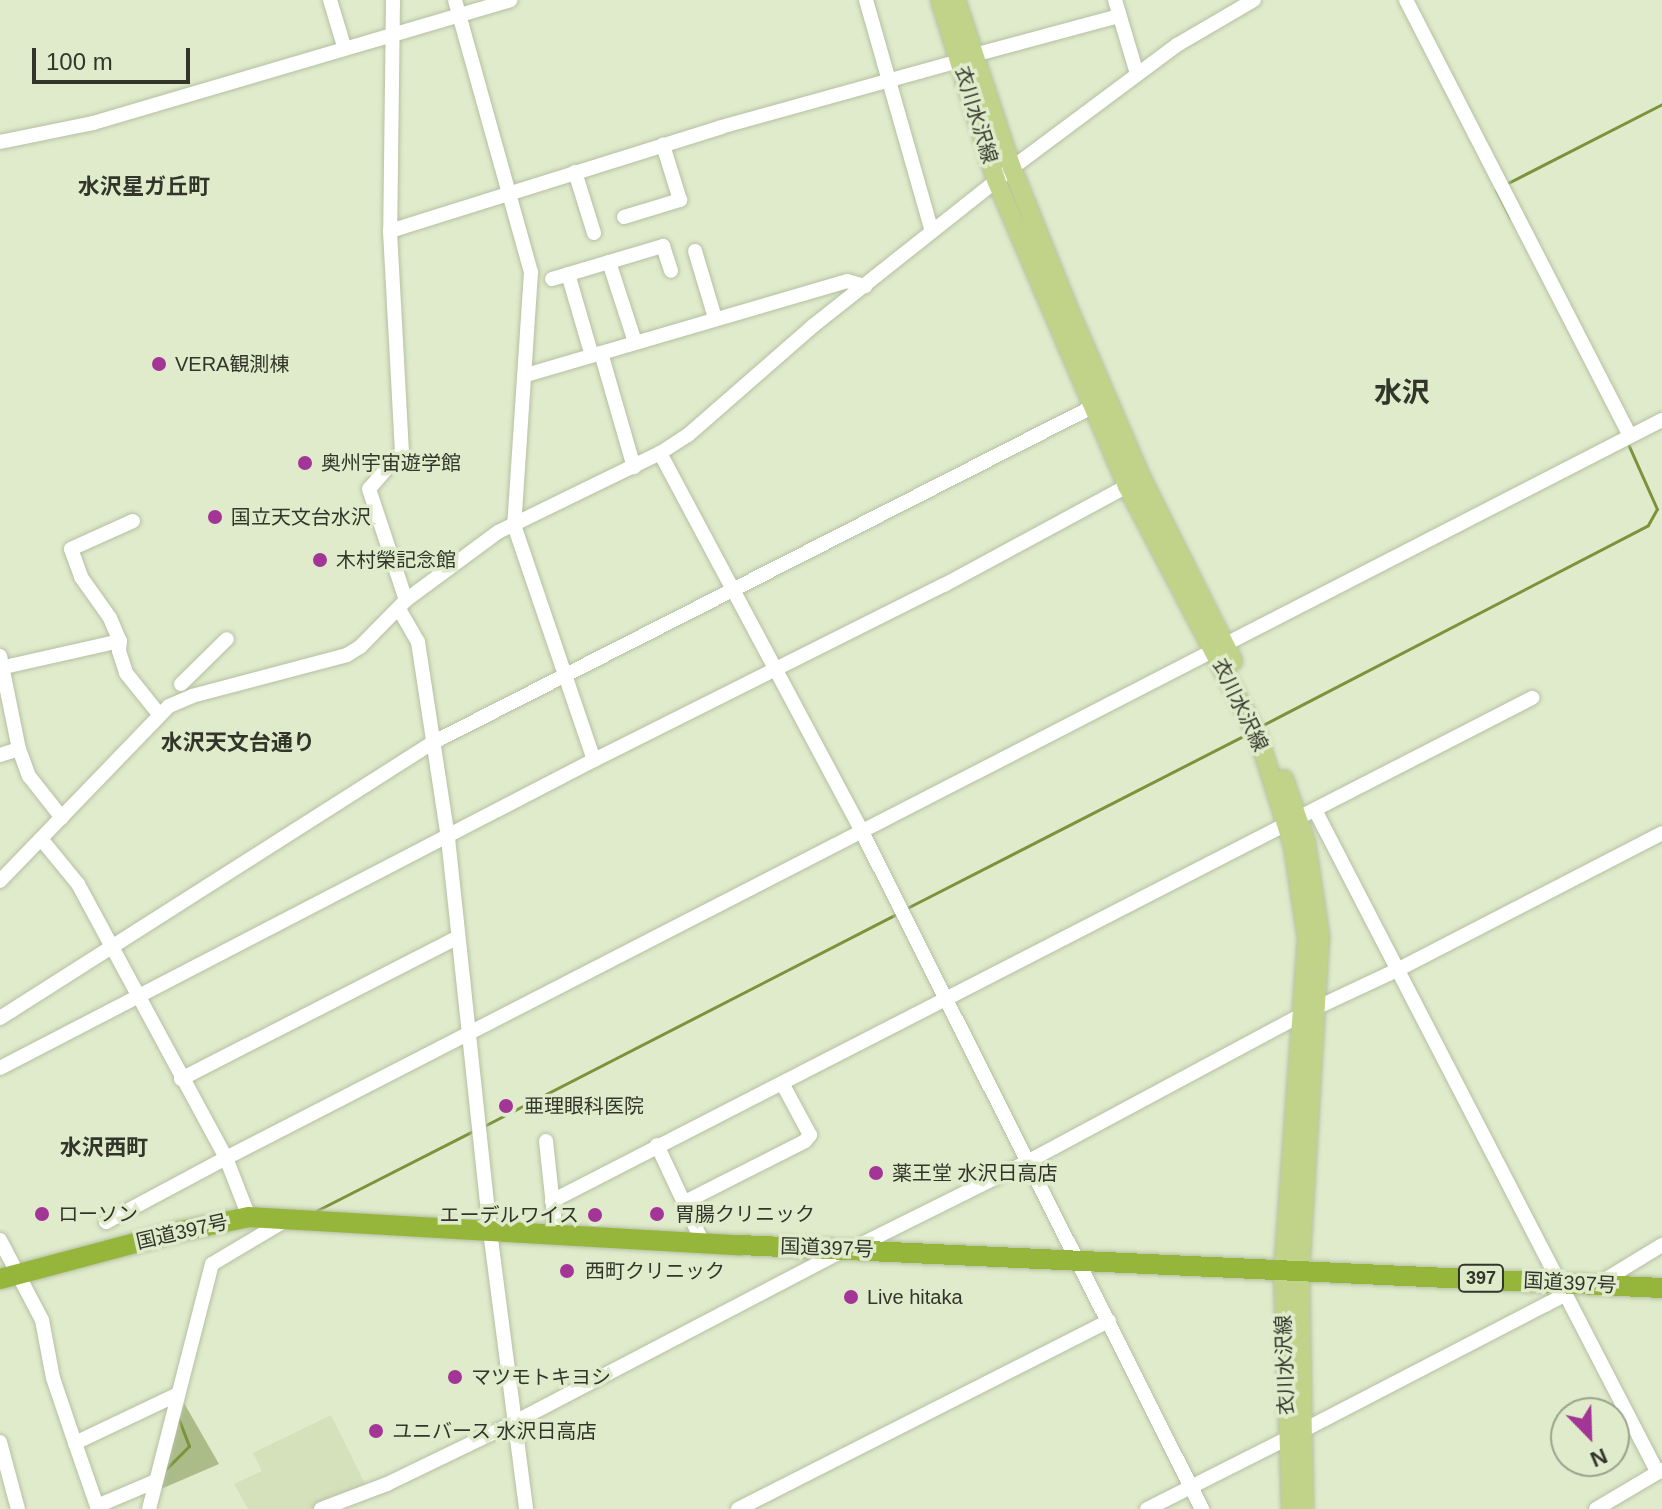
<!DOCTYPE html>
<html>
<head>
<meta charset="utf-8">
<style>
	body { margin:0 }
	#map { position:relative; width:1662px; height:1509px; overflow:hidden; background:#e0ebcc; font-family:Arial,"Noto Sans JP",sans-serif }
	div>[style] { position:absolute }
	[style*='--x'] { left:calc(var(--x)*1px); top:calc(var(--y)*1px); width:calc(var(--w)*1px); rotate:calc(var(--a)*1deg) }
	.built>* { inset:0; background:#d4e1bb }
	.green>* { inset:0; background:#abbc88 }
	.stream>* { height:3px; margin:-1.5px; padding:0 1.5px; transform-origin:1.5px; border-radius:1.5px; background:#7b933b }
	.roads { filter:drop-shadow(0 0 2px #b5c0a2) drop-shadow(0 0 2px #b5c0a2) }
	.minor>* { height:14px; margin:-7px; padding:0 7px; transform-origin:7px; border-radius:7px; background:#fff }
	.major>* { height:18px; margin:-9px; padding:0 9px; transform-origin:9px; border-radius:9px; background:#c0d389 }
	.highway>* { height:20px; margin:-10px; padding:0 10px; transform-origin:10px; border-radius:10px; background:#96b63b }
	.dots>* { width:22px; height:22px; translate:-50% -50%; box-sizing:border-box; border:4px solid #e0ebcc; border-radius:50% }
	span { translate:-50% -50%; white-space:nowrap; text-align:center; line-height:1.15; -webkit-text-stroke:7px #e0ebcc; paint-order:stroke }
	.shield-label span { padding:2px 6px; background:#e0ebcc; border:2px solid; border-radius:6px; -webkit-text-stroke-width:0 }
	.shield-label { font-size:18px; color:#32362a; font-weight:700 }
	.street-label { font-size:20px; color:#32362a }
	.poi-label { font-size:20px; color:#32362a }
	.left { translate:0 -50%; text-align:left }
	.right { translate:-100% -50%; text-align:right }
	.neighbourhood-label { font-size:22px; color:#32362a; font-weight:700 }
	.district-label { font-size:28px; color:#32362a; font-weight:700 }
	.north { position:absolute; left:1550px; top:1397px; width:80px; height:80px; box-sizing:border-box; background:#e0ebcc; border:2px solid #9aa38b; border-radius:50%; rotate:157deg; font-size:22px; font-weight:700; line-height:32px; text-align:center; color:#32362a }
	.north::after { content:''; display:block; margin:auto; width:28px; height:36px; background:#a23595; clip-path:polygon(50% 0,100% 100%,50% 72%,0 100%) }
	.scale { position:absolute; left:32px; top:48px; width:158px; height:36px; box-sizing:border-box; border:4px solid #32362a; border-top:0; padding-left:10px; font-size:24px; line-height:28px; white-space:nowrap; color:#32362a; -webkit-text-stroke:6px #e0ebcc; paint-order:stroke }
</style>
</head>
<body>
<div id="map">
	<div class="built">
		<div style="clip-path:polygon(331px 1415px,367px 1488px,311px 1509px,248px 1509px,234px 1484px,262px 1471px,253px 1453px)"></div>
	</div>
	<div class="green">
		<div style="clip-path:polygon(184px 1403px,219px 1464px,161px 1489px)"></div>
	</div>
	<div class="stream">
		<div style="--x:1506;--y:184;--w:175;--a:-27.1"></div>
		<div style="--x:1496;--y:190;--w:31;--a:63"></div>
		<div style="--x:1259;--y:727;--w:438;--a:-27.4"></div>
		<div style="--x:1648;--y:525;--w:18;--a:-61"></div>
		<div style="--x:1657;--y:509;--w:71;--a:-114"></div>
		<div style="--x:907;--y:908;--w:384;--a:-27.1"></div>
		<div style="--x:484;--y:1126;--w:464;--a:-27.2"></div>
		<div style="--x:312;--y:1213;--w:181;--a:-27"></div>
		<div style="--x:165;--y:1470;--w:34;--a:-45"></div>
		<div style="--x:189;--y:1446;--w:31;--a:-111"></div>
	</div>
	<div class="roads">
		<div class="minor">
			<div style="--x:330;--y:0;--w:48;--a:73.1"></div>
			<div style="--x:393;--y:0;--w:231;--a:90.7"></div>
			<div style="--x:390;--y:231;--w:220;--a:86.9"></div>
			<div style="--x:402;--y:451;--w:50;--a:131"></div>
			<div style="--x:369;--y:489;--w:117;--a:71.6"></div>
			<div style="--x:455;--y:0;--w:282;--a:74.4"></div>
			<div style="--x:531;--y:272;--w:254;--a:93.8"></div>
			<div style="--x:514;--y:525;--w:248;--a:71.2"></div>
			<div style="--x:866;--y:0;--w:240;--a:74.1"></div>
			<div style="--x:1115;--y:0;--w:77;--a:73.4"></div>
			<div style="--x:1406;--y:0;--w:490;--a:62.8"></div>
			<div style="--x:974;--y:55;--w:150;--a:-15.1"></div>
			<div style="--x:0;--y:142;--w:95;--a:-11.5"></div>
			<div style="--x:93;--y:123;--w:435;--a:-16.4"></div>
			<div style="--x:575;--y:172;--w:64;--a:72.7"></div>
			<div style="--x:624;--y:217;--w:59;--a:-16.9"></div>
			<div style="--x:680;--y:200;--w:58;--a:-107.2"></div>
			<div style="--x:390;--y:231;--w:347;--a:-17.4"></div>
			<div style="--x:721;--y:127;--w:247;--a:-15.5"></div>
			<div style="--x:695;--y:251;--w:70;--a:73.4"></div>
			<div style="--x:609;--y:262;--w:84;--a:72"></div>
			<div style="--x:568;--y:274;--w:85;--a:73.7"></div>
			<div style="--x:552;--y:279;--w:116;--a:-16.6"></div>
			<div style="--x:663;--y:246;--w:26;--a:72"></div>
			<div style="--x:601;--y:353;--w:119;--a:73.9"></div>
			<div style="--x:526;--y:375;--w:334;--a:-16.3"></div>
			<div style="--x:847;--y:281;--w:19;--a:16"></div>
			<div style="--x:660;--y:453;--w:429;--a:61.9"></div>
			<div style="--x:862;--y:832;--w:758;--a:63.33"></div>
			<div style="--x:133;--y:521;--w:68;--a:155.7"></div>
			<div style="--x:71;--y:549;--w:30;--a:70"></div>
			<div style="--x:81;--y:577;--w:50;--a:54.7"></div>
			<div style="--x:110;--y:618;--w:25;--a:67"></div>
			<div style="--x:120;--y:641;--w:10;--a:96"></div>
			<div style="--x:119;--y:651;--w:23;--a:72"></div>
			<div style="--x:126;--y:673;--w:53;--a:51.2"></div>
			<div style="--x:399;--y:609;--w:38;--a:60"></div>
			<div style="--x:418;--y:642;--w:198;--a:81.3"></div>
			<div style="--x:448;--y:838;--w:395;--a:83.9"></div>
			<div style="--x:490;--y:1231;--w:280;--a:82.6"></div>
			<div style="--x:0;--y:656;--w:95;--a:78.5"></div>
			<div style="--x:19;--y:749;--w:29;--a:70"></div>
			<div style="--x:29;--y:776;--w:53;--a:51.8"></div>
			<div style="--x:0;--y:668;--w:123;--a:-12.7"></div>
			<div style="--x:181;--y:684;--w:64;--a:-44.4"></div>
			<div style="--x:0;--y:755;--w:20;--a:-18"></div>
			<div style="--x:1315;--y:810;--w:746;--a:62.65"></div>
			<div style="--x:42;--y:840;--w:57;--a:50.7"></div>
			<div style="--x:78;--y:884;--w:311;--a:61.6"></div>
			<div style="--x:226;--y:1158;--w:136;--a:151.9"></div>
			<div style="--x:0;--y:881;--w:243;--a:-46"></div>
			<div style="--x:169;--y:706;--w:25;--a:-23"></div>
			<div style="--x:192;--y:696;--w:160;--a:-14.8"></div>
			<div style="--x:347;--y:655;--w:15;--a:-32"></div>
			<div style="--x:360;--y:647;--w:66;--a:-45.6"></div>
			<div style="--x:406;--y:600;--w:114;--a:-36.5"></div>
			<div style="--x:498;--y:532;--w:180;--a:-26"></div>
			<div style="--x:660;--y:453;--w:33;--a:-33"></div>
			<div style="--x:688;--y:435;--w:166;--a:-41.1"></div>
			<div style="--x:813;--y:326;--w:254;--a:-38.4"></div>
			<div style="--x:1012;--y:168;--w:206;--a:-36.7"></div>
			<div style="--x:1177;--y:45;--w:89;--a:-30.3"></div>
			<div style="--x:0;--y:1018;--w:512;--a:-32.48"></div>
			<div style="--x:432;--y:743;--w:741;--a:-26.98"></div>
			<div style="--x:0;--y:1068;--w:669;--a:-27.41"></div>
			<div style="--x:594;--y:760;--w:391;--a:-26.6"></div>
			<div style="--x:944;--y:585;--w:208;--a:-28.4"></div>
			<div style="--x:181;--y:1079;--w:311;--a:-27.1"></div>
			<div style="--x:546;--y:1141;--w:93;--a:83.8"></div>
			<div style="--x:657;--y:1145;--w:108;--a:64.9"></div>
			<div style="--x:552;--y:1201;--w:1102;--a:-27.17"></div>
			<div style="--x:685;--y:1202;--w:135;--a:-26.9"></div>
			<div style="--x:805;--y:1141;--w:8;--a:-50"></div>
			<div style="--x:810;--y:1135;--w:59;--a:-118.3"></div>
			<div style="--x:249;--y:1217;--w:63;--a:-111.3"></div>
			<div style="--x:226;--y:1158;--w:1615;--a:-27.2"></div>
			<div style="--x:0;--y:1240;--w:90;--a:62.3"></div>
			<div style="--x:42;--y:1320;--w:59;--a:79.3"></div>
			<div style="--x:53;--y:1378;--w:69;--a:71.3"></div>
			<div style="--x:75;--y:1443;--w:114;--a:-25.4"></div>
			<div style="--x:852;--y:1249;--w:193;--a:-26.4"></div>
			<div style="--x:1025;--y:1163;--w:315;--a:-28.2"></div>
			<div style="--x:1303;--y:1014;--w:106;--a:-25.1"></div>
			<div style="--x:1399;--y:969;--w:296;--a:-27.3"></div>
			<div style="--x:1598;--y:1284;--w:75;--a:-31.4"></div>
			<div style="--x:1302;--y:1431;--w:297;--a:-27.4"></div>
			<div style="--x:0;--y:1442;--w:69;--a:75"></div>
			<div style="--x:75;--y:1443;--w:67;--a:70.8"></div>
			<div style="--x:97;--y:1506;--w:64;--a:-23"></div>
			<div style="--x:149;--y:1509;--w:253;--a:-75.6"></div>
			<div style="--x:212;--y:1264;--w:86;--a:-30.7"></div>
			<div style="--x:321;--y:1509;--w:71;--a:-20.7"></div>
			<div style="--x:387;--y:1484;--w:142;--a:-25.8"></div>
			<div style="--x:515;--y:1422;--w:369;--a:-27.6"></div>
			<div style="--x:738;--y:1509;--w:416;--a:-26.9"></div>
			<div style="--x:1147;--y:1509;--w:158;--a:-26.7"></div>
			<div style="--x:1596;--y:1509;--w:77;--a:-30.6"></div>
		</div>
		<div class="major">
			<div style="--x:940;--y:0;--w:189;--a:72.7"></div>
			<div style="--x:996;--y:180;--w:333;--a:66.8"></div>
			<div style="--x:1127;--y:486;--w:285;--a:62.4"></div>
			<div style="--x:1259;--y:739;--w:112;--a:72.4"></div>
			<div style="--x:1293;--y:846;--w:94;--a:81.4"></div>
			<div style="--x:1307;--y:939;--w:332;--a:94.1"></div>
			<div style="--x:1283;--y:1270;--w:239;--a:88.1"></div>
			<div style="--x:956;--y:0;--w:177;--a:71.6"></div>
			<div style="--x:1012;--y:168;--w:148;--a:68.1"></div>
			<div style="--x:1067;--y:305;--w:187;--a:66.7"></div>
			<div style="--x:1141;--y:477;--w:206;--a:63.4"></div>
			<div style="--x:1284;--y:779;--w:68;--a:71"></div>
			<div style="--x:1306;--y:843;--w:94;--a:81.4"></div>
			<div style="--x:1320;--y:936;--w:334;--a:93.4"></div>
			<div style="--x:1300;--y:1269;--w:240;--a:89"></div>
		</div>
		<div class="highway">
			<div style="--x:0;--y:1279;--w:187;--a:-14.9"></div>
			<div style="--x:181;--y:1231;--w:69;--a:-11.6"></div>
			<div style="--x:249;--y:1217;--w:492;--a:3.3"></div>
			<div style="--x:740;--y:1245;--w:923;--a:2.67"></div>
		</div>
	</div>
	<div class="dots">
		<div style="left:159px;top:364px;background:#a23595"></div>
		<div style="left:305px;top:463px;background:#a23595"></div>
		<div style="left:215px;top:517px;background:#a23595"></div>
		<div style="left:320px;top:560px;background:#a23595"></div>
		<div style="left:506px;top:1106px;background:#a23595"></div>
		<div style="left:876px;top:1173px;background:#a23595"></div>
		<div style="left:42px;top:1214px;background:#a23595"></div>
		<div style="left:657px;top:1214px;background:#a23595"></div>
		<div style="left:595px;top:1215px;background:#a23595"></div>
		<div style="left:567px;top:1271px;background:#a23595"></div>
		<div style="left:851px;top:1297px;background:#a23595"></div>
		<div style="left:455px;top:1377px;background:#a23595"></div>
		<div style="left:376px;top:1431px;background:#a23595"></div>
	</div>
	<div class="shield-label">
		<span style="left:1481px;top:1278px">397</span>
	</div>
	<div class="street-label">
		<span style="left:976px;top:115px;rotate:73deg">衣川水沢線</span>
		<span style="left:1240px;top:705px;rotate:64deg">衣川水沢線</span>
		<span style="left:182px;top:1232px;rotate:-13deg">国道397号</span>
		<span style="left:827px;top:1248px;rotate:2deg">国道397号</span>
		<span style="left:1570px;top:1283px;rotate:3deg">国道397号</span>
		<span style="left:1285px;top:1365px;rotate:-92deg">衣川水沢線</span>
	</div>
	<div class="poi-label">
		<span class="left" style="left:175px;top:364px">VERA観測棟</span>
		<span class="left" style="left:321px;top:463px">奥州宇宙遊学館</span>
		<span class="left" style="left:231px;top:517px">国立天文台水沢</span>
		<span class="left" style="left:336px;top:560px">木村榮記念館</span>
		<span class="left" style="left:524px;top:1106px">亜理眼科医院</span>
		<span class="left" style="left:892px;top:1173px">薬王堂 水沢日高店</span>
		<span class="left" style="left:58px;top:1214px">ローソン</span>
		<span class="left" style="left:675px;top:1214px">胃腸クリニック</span>
		<span class="right" style="left:579px;top:1215px">エーデルワイス</span>
		<span class="left" style="left:585px;top:1271px">西町クリニック</span>
		<span class="left" style="left:867px;top:1297px">Live hitaka</span>
		<span class="left" style="left:471px;top:1377px">マツモトキヨシ</span>
		<span class="left" style="left:392px;top:1431px">ユニバース 水沢日高店</span>
	</div>
	<div class="neighbourhood-label">
		<span style="left:144px;top:187px">水沢星ガ丘町</span>
		<span style="left:238px;top:743px">水沢天文台通り</span>
		<span style="left:104px;top:1148px">水沢西町</span>
	</div>
	<div class="district-label">
		<span style="left:1402px;top:393px">水沢</span>
	</div>
	<div class="north">N</div>
	<div class="scale">100 m</div>
</div>
</body>
</html>
